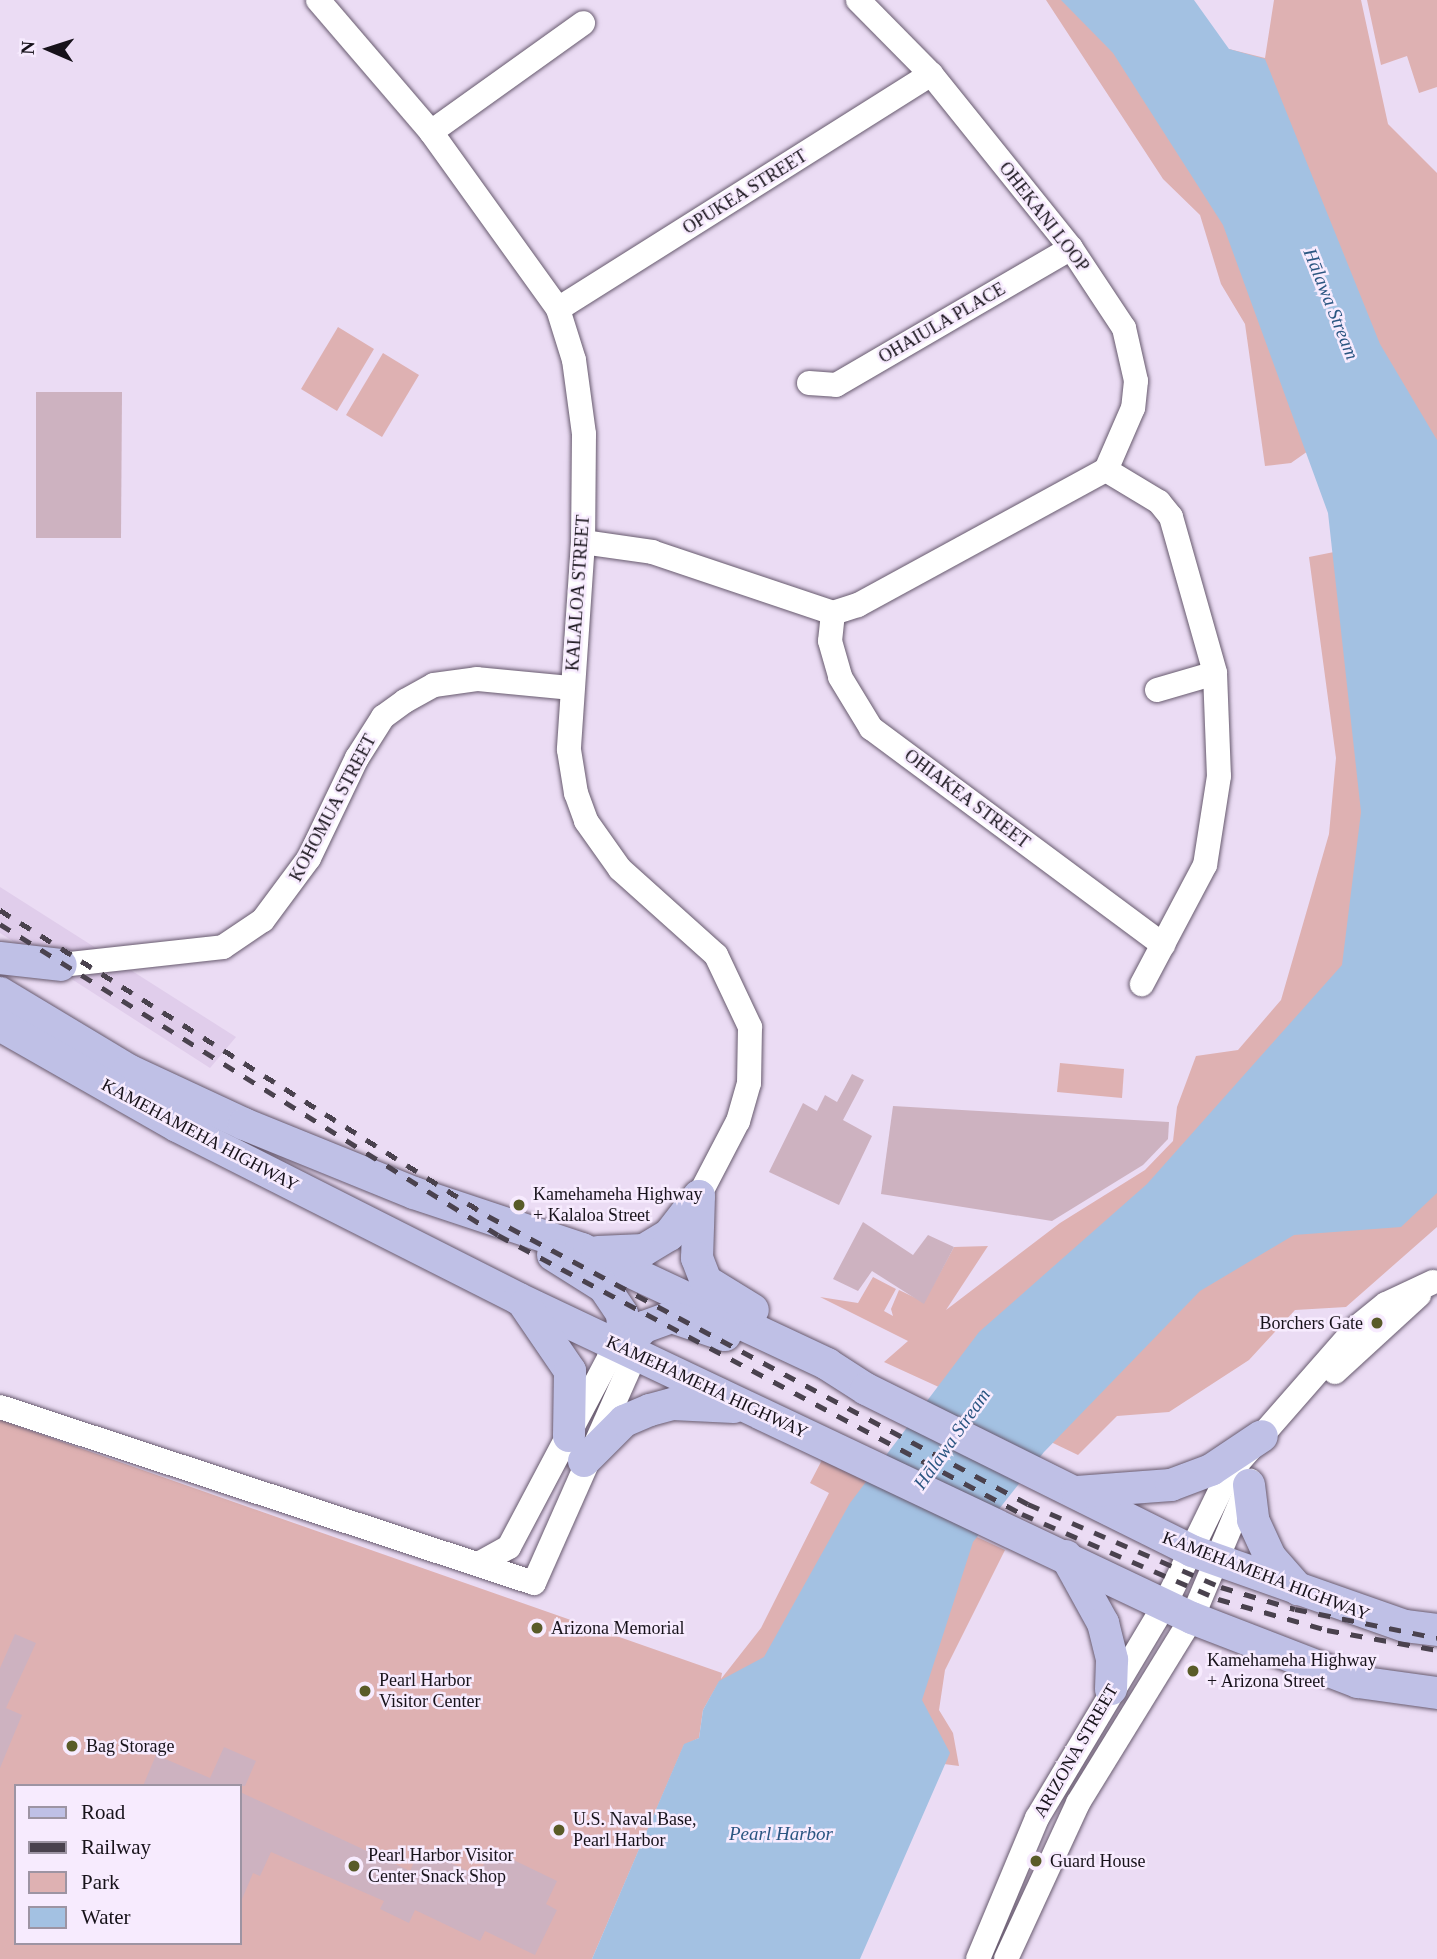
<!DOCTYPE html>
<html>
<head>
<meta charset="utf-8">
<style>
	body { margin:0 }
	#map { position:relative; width:1437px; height:1959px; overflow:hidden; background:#ebdcf4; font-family:"Times New Roman",serif }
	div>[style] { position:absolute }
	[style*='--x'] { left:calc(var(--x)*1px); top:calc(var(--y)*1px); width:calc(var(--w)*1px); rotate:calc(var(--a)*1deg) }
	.built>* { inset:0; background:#e0cdeb }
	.green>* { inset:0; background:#deb1b2 }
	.water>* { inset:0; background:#a3c1e2 }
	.building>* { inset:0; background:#cdb2c0 }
	.roads { filter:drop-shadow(0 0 2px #675a6e) drop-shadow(0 0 2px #675a6e) }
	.minor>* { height:24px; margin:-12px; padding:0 12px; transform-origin:12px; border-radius:12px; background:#fff }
	.major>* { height:32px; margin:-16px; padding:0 16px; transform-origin:16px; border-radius:16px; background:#bfc0e6 }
	.rail>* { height:5px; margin-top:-2.5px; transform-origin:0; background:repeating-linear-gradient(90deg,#4a424e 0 12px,transparent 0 24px) }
	.dots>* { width:19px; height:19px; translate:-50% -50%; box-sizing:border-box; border:4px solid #f7ebfe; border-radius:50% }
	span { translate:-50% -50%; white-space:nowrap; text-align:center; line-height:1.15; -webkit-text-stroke:5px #f7ebfe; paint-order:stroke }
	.street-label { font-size:18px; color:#17121a }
	.poi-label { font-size:18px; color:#17121a }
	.left { translate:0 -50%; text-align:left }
	.right { translate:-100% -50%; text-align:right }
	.water-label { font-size:19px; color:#2a5581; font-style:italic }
	.legend { position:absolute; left:14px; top:1784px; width:228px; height:161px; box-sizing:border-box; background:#f7ebfe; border:2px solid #9d94a3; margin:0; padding:9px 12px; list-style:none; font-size:21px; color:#17121a }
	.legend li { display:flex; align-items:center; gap:14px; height:35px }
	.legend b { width:35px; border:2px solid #9d94a3 }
	.north { position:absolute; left:14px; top:14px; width:70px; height:70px; -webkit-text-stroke:5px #f7ebfe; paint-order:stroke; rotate:273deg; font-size:19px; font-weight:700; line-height:28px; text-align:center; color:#17121a }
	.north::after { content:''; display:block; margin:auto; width:24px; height:32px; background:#17121a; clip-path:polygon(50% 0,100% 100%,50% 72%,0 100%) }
</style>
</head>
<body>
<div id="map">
	<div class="built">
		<div style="clip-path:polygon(0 887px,96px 948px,236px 1037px,210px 1068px,0 933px)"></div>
	</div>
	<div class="green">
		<div style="clip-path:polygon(1046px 0,1123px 0,1196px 100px,1318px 444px,1291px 463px,1265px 466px,1245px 324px,1221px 284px,1200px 215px,1163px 179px)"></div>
		<div style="clip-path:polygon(1274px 0,1361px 0,1388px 124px,1437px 173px,1437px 586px,1229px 49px,1265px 58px)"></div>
		<div style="clip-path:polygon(1367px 0,1437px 0,1437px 87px,1419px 93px,1407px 56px,1381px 65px)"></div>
		<div style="clip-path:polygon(338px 327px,374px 349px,337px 411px,301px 389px)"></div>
		<div style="clip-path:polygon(383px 353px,419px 375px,382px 437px,346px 415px)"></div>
		<div style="clip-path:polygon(1344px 550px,1377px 582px,1370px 1028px,954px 1394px,884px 1362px,908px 1341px,820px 1297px,858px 1303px,873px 1277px,896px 1289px,884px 1311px,893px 1316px,891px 1309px,899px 1290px,924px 1302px,954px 1247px,988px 1246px,946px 1310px,1060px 1223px,1145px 1170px,1173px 1141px,1177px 1107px,1196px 1056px,1238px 1050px,1281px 1000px,1329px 834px,1336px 758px,1309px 557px)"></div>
		<div style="clip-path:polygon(1060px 1063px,1124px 1069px,1122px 1098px,1057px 1092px)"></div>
		<div style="clip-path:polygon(1437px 1158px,1437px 1227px,1346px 1307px,1295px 1310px,1249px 1360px,1169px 1412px,1117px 1416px,1078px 1455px,1009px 1422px,1256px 1205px)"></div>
		<div style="clip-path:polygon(evenodd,0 1420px,722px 1673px,721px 1679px,761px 1628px,829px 1493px,810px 1483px,823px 1458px,895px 1495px,774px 1668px,719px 1682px,703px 1710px,699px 1738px,684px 1745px,592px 1959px,0 1959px,0 1420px,16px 1786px,240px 1786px,240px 1943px,16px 1943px,16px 1786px)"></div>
		<div style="clip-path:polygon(925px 1513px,1005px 1550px,945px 1670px,939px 1710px,953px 1733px,959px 1766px,944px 1764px,853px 1608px)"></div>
	</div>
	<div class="water">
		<div style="clip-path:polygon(1061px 0,1194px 0,1229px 49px,1265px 59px,1380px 344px,1437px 440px,1437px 1193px,1401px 1227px,1294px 1235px,1200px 1291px,1044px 1452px,973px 1542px,922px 1700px,950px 1753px,860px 1959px,592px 1959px,684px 1744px,699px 1738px,703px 1710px,719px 1681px,764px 1657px,850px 1503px,979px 1332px,1147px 1184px,1342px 965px,1361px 812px,1328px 513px,1223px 225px,1113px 53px)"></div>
	</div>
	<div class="building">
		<div style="clip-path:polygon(36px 392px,122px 392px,121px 538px,36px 538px)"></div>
		<div style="clip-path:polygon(852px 1074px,864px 1080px,843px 1120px,872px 1136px,839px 1205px,769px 1172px,803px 1103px,817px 1111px,825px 1095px,837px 1102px)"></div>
		<div style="clip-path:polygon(893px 1106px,1169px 1122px,1168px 1139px,1143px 1165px,1052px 1221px,881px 1194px)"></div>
		<div style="clip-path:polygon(863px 1222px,913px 1255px,928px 1235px,954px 1247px,924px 1304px,872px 1271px,858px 1291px,833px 1279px)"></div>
		<div style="clip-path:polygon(15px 1634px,36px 1643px,6px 1708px,22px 1715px,0 1768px,0 1668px)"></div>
		<div style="clip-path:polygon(224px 1747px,256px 1761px,245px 1786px,143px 1786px,156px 1755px,210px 1778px)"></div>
		<div style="clip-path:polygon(240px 1792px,410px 1871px,420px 1848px,478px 1876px,491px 1849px,557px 1881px,546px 1904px,557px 1910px,535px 1955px,485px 1931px,480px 1941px,415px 1910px,409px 1923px,380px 1909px,384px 1901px,271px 1852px,260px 1876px,253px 1873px,240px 1904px)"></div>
	</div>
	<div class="roads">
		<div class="minor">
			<div style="--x:318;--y:0;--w:174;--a:49.4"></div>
			<div style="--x:431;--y:132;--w:218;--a:54.3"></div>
			<div style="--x:558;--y:309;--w:53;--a:72.6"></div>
			<div style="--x:574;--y:360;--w:75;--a:82.3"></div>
			<div style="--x:584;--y:434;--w:108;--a:90.5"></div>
			<div style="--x:583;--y:542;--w:208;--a:93.9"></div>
			<div style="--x:569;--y:750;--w:44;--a:80.8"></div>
			<div style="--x:576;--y:793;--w:30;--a:70"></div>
			<div style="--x:586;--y:821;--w:59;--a:54.7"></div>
			<div style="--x:620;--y:869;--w:129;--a:41.9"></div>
			<div style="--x:716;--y:955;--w:80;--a:64.7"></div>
			<div style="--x:750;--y:1027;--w:56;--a:91"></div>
			<div style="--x:749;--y:1083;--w:40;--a:106"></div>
			<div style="--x:738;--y:1121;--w:85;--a:117.5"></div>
			<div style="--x:858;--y:0;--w:104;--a:45.4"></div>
			<div style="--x:931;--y:74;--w:223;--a:51.2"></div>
			<div style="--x:1071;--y:248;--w:96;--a:56.5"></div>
			<div style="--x:1124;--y:328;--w:54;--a:77.2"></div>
			<div style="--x:1136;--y:381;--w:27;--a:96"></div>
			<div style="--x:1133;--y:408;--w:68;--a:113.5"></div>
			<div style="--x:1106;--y:470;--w:62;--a:31.1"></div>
			<div style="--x:1159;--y:502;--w:19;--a:51"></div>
			<div style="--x:1171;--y:517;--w:162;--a:74.2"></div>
			<div style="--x:1215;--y:673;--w:103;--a:87.8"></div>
			<div style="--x:1219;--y:776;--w:90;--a:98.9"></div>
			<div style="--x:1205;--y:865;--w:135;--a:117.9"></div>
			<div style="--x:431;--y:132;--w:187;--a:-35.6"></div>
			<div style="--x:558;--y:309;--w:441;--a:-32.2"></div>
			<div style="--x:809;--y:383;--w:27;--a:4"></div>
			<div style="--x:836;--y:385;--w:272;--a:-30.2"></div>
			<div style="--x:583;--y:542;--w:70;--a:8.2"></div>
			<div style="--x:652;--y:552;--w:191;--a:18.6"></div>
			<div style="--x:833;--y:613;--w:26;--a:-18"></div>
			<div style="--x:858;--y:605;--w:282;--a:-28.6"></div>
			<div style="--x:833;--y:613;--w:28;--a:96"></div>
			<div style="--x:830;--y:641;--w:37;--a:74"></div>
			<div style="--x:840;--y:677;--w:60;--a:58.7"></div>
			<div style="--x:871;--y:728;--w:364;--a:36.6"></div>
			<div style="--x:1157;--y:690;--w:60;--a:-16.3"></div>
			<div style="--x:61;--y:965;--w:163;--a:-6.3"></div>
			<div style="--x:223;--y:947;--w:48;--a:-34"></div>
			<div style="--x:263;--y:920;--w:77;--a:-53.4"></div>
			<div style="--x:309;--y:858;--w:111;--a:-64.4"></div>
			<div style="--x:357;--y:758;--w:49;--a:-57.6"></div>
			<div style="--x:383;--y:717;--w:27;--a:-36"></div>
			<div style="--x:405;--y:701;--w:33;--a:-29"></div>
			<div style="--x:434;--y:685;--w:43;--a:-7.9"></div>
			<div style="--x:477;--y:679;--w:94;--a:5.5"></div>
			<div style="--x:1335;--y:1372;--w:114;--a:-42.5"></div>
			<div style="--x:0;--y:1407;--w:562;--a:18.24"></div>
			<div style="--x:534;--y:1583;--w:237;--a:-66.1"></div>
			<div style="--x:630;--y:1366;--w:21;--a:-104"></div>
			<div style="--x:625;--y:1346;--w:20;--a:143"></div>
			<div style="--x:609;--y:1358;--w:214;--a:117.9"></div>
			<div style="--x:509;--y:1547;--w:31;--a:151"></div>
			<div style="--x:978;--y:1959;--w:153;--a:-67.3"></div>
			<div style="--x:1037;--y:1818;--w:249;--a:-59.1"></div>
			<div style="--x:1165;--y:1604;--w:146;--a:-64"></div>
			<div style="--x:1229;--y:1473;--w:193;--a:-48.8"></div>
			<div style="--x:1356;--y:1328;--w:38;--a:-39"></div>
			<div style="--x:1386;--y:1304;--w:52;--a:-25.1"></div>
			<div style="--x:1006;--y:1959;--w:172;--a:-65.2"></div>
			<div style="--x:1078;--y:1803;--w:217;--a:-58.4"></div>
			<div style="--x:1192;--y:1618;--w:149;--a:-67.1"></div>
		</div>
		<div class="major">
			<div style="--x:0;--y:958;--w:61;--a:6.5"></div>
			<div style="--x:0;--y:993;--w:149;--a:31"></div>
			<div style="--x:128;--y:1070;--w:128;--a:25"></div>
			<div style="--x:244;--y:1124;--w:183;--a:22.1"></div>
			<div style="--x:414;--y:1193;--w:177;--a:18.4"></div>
			<div style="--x:582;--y:1249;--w:271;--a:25.1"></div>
			<div style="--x:827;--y:1364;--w:46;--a:32.7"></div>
			<div style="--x:866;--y:1389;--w:364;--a:26.4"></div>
			<div style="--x:1192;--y:1551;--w:226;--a:19.4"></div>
			<div style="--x:1405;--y:1626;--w:32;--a:7"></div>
			<div style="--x:0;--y:1025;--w:204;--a:29.7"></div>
			<div style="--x:177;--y:1126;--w:383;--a:26.8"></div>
			<div style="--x:519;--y:1299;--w:745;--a:25.36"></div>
			<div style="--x:1192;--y:1618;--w:178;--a:21.1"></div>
			<div style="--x:1358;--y:1682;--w:80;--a:7.9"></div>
			<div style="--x:699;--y:1196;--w:62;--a:91.8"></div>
			<div style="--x:697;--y:1258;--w:25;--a:69"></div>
			<div style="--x:706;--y:1281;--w:55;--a:31.7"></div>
			<div style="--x:598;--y:1252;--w:46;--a:-2.5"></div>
			<div style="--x:644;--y:1250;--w:29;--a:-31"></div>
			<div style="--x:669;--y:1235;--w:49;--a:-52.4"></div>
			<div style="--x:553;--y:1255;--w:60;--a:32.1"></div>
			<div style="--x:604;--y:1287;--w:32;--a:56"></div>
			<div style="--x:622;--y:1314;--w:32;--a:85"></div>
			<div style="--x:525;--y:1305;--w:80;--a:55.7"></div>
			<div style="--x:570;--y:1371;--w:65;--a:90.9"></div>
			<div style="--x:625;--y:1346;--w:27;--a:-45"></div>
			<div style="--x:644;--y:1327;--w:30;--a:-20"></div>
			<div style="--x:672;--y:1317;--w:56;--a:18.8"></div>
			<div style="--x:584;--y:1461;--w:57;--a:-45"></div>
			<div style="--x:624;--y:1421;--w:28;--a:-23"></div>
			<div style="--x:650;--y:1410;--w:24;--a:-15"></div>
			<div style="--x:673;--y:1404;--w:61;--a:2.8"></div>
			<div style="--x:1249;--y:1485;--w:35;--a:83"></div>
			<div style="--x:1253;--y:1520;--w:41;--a:65.3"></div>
			<div style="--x:1270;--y:1557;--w:43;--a:48.8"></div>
			<div style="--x:1077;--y:1492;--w:94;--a:-4.3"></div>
			<div style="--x:1171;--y:1485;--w:43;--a:-20.6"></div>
			<div style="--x:1211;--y:1470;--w:61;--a:-33.7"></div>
			<div style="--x:1066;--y:1556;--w:77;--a:61.1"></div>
			<div style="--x:1103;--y:1623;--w:38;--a:76"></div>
			<div style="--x:1112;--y:1660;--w:29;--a:92"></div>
		</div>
	</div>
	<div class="rail">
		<div style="--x:0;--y:910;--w:576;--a:32.09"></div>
		<div style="--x:488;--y:1216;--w:612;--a:28.07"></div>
		<div style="--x:1028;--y:1504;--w:210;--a:23.3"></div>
		<div style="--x:1221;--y:1587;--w:77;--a:16.6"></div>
		<div style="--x:1295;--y:1609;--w:145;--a:11.5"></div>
		<div style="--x:0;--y:924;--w:587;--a:31.98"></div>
		<div style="--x:498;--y:1235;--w:594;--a:28.03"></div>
		<div style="--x:1022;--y:1514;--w:214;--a:23.4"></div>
		<div style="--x:1218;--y:1599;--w:113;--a:15.9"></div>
		<div style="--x:1327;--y:1630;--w:112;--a:10.3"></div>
	</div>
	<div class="dots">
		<div style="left:519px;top:1205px;background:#595b28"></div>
		<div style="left:1377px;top:1323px;background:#595b28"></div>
		<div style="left:537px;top:1628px;background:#595b28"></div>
		<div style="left:1193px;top:1671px;background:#595b28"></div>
		<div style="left:365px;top:1691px;background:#595b28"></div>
		<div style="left:72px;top:1746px;background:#595b28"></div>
		<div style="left:559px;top:1830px;background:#595b28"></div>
		<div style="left:1036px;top:1861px;background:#595b28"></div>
		<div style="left:354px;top:1866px;background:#595b28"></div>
	</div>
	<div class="street-label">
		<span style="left:745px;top:192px;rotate:-32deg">OPUKEA STREET</span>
		<span style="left:1044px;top:217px;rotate:52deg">OHEKANI LOOP</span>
		<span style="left:942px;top:323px;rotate:-30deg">OHAIULA PLACE</span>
		<span style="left:578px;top:593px;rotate:-86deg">KALALOA STREET</span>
		<span style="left:967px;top:799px;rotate:37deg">OHIAKEA STREET</span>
		<span style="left:333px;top:808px;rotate:-62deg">KOHOMUA STREET</span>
		<span style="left:200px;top:1135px;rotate:28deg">KAMEHAMEHA HIGHWAY</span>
		<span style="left:707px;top:1387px;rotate:25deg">KAMEHAMEHA HIGHWAY</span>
		<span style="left:1266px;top:1576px;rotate:21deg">KAMEHAMEHA HIGHWAY</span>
		<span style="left:1076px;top:1751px;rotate:-60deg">ARIZONA STREET</span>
	</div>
	<div class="poi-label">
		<span class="left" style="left:533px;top:1205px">Kamehameha Highway<br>+ Kalaloa Street</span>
		<span class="right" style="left:1363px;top:1323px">Borchers Gate</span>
		<span class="left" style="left:551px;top:1628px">Arizona Memorial</span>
		<span class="left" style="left:1207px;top:1671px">Kamehameha Highway<br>+ Arizona Street</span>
		<span class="left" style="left:379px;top:1691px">Pearl Harbor<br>Visitor Center</span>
		<span class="left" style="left:86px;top:1746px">Bag Storage</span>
		<span class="left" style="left:573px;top:1830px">U.S. Naval Base,<br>Pearl Harbor</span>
		<span class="left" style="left:368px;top:1866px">Pearl Harbor Visitor<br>Center Snack Shop</span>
		<span class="left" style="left:1050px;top:1861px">Guard House</span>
	</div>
	<div class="water-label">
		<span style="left:1331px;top:304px;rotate:68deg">Hālawa Stream</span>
		<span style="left:952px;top:1439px;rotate:-55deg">Hālawa Stream</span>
		<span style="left:781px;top:1834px">Pearl Harbor</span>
	</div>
	<ul class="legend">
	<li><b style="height:9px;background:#bfc0e6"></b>Road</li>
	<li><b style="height:9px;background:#4a424e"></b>Railway</li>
	<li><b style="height:19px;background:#deb1b2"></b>Park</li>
	<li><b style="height:19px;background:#a3c1e2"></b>Water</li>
	</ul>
	<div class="north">N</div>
</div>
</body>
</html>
